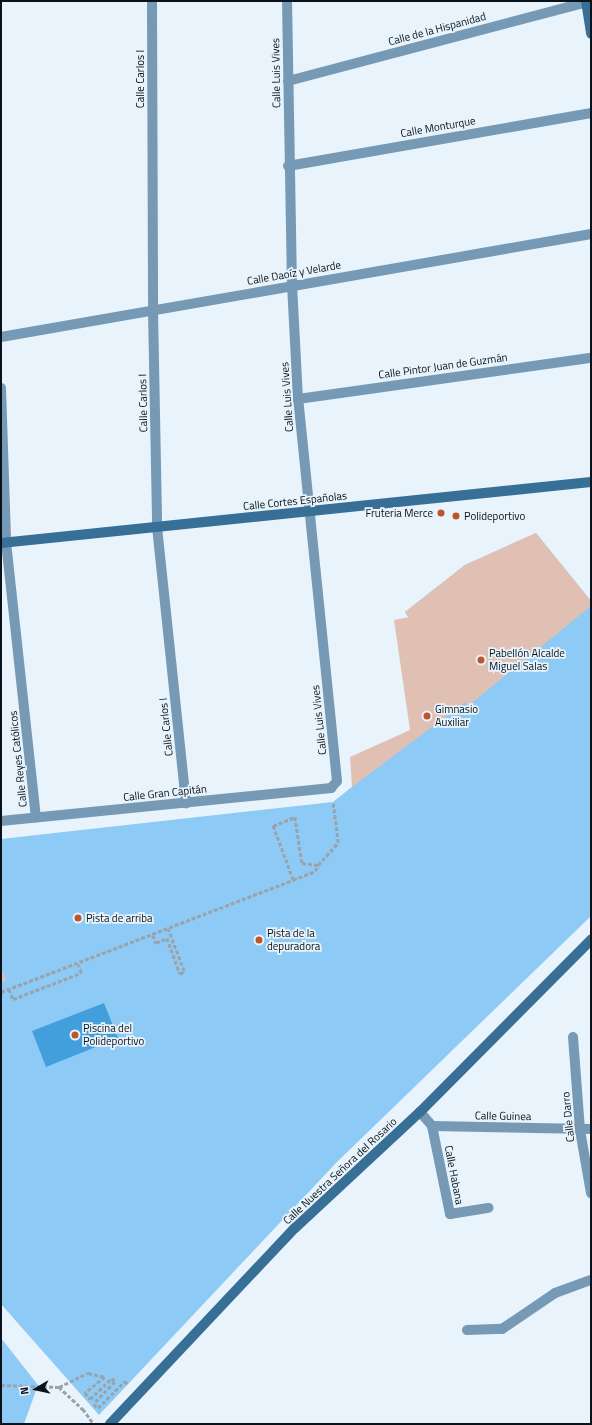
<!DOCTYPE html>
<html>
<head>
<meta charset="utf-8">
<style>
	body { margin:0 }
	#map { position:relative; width:592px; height:1425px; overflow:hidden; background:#e8f3fc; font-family:"Titillium Web",sans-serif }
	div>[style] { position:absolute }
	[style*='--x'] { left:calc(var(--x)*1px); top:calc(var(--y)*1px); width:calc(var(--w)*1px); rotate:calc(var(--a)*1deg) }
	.green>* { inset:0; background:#8ecaf6 }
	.water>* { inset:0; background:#429fdc }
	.building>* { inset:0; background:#e1c0b4 }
	.path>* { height:2.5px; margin-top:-1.25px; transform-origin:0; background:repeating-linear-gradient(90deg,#99a3ac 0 4px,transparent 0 6px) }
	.street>* { height:10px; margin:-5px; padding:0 5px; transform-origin:5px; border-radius:5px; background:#769ab5 }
	.secondary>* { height:10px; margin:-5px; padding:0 5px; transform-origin:5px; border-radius:5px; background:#376f96 }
	.dots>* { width:11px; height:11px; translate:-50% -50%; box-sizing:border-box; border:2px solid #e8f3fc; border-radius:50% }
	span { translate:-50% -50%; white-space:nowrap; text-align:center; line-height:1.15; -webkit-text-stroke:3.5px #e8f3fc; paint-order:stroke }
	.street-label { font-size:11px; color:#09121a }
	.poi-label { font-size:11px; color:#09121a }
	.right { translate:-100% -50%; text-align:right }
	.left { translate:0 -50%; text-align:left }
	.frame { position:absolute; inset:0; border:2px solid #09121a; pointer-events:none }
	.north { position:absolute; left:16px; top:1369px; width:40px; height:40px; -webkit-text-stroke:3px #e8f3fc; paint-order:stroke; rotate:261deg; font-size:11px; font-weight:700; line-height:16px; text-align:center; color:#09121a }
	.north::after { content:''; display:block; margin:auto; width:14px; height:18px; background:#09121a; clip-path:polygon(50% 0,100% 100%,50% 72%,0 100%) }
</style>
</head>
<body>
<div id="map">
	<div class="green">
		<div style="clip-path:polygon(536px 533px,591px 601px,591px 916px,337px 1162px,99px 1415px,1px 1304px,1px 839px,333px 802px,460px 701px,405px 612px,465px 565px)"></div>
		<div style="clip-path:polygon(1px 1338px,38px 1385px,24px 1424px,1px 1424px)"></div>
	</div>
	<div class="water">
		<div style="clip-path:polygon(104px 1003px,118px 1038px,46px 1067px,32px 1031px)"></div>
	</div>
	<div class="building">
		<div style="clip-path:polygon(536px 533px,591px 601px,591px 606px,468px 706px,465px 702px,352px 787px,350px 757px,410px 730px,394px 620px,409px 617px,405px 612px,465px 565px)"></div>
		<div style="clip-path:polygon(1px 967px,6px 980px,1px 982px)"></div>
	</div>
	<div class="path">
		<div style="--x:293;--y:880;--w:24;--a:-22"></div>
		<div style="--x:315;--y:871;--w:7;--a:-63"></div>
		<div style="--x:153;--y:935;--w:9;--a:69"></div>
		<div style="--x:156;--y:943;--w:12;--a:-24"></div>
		<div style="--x:167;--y:938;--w:38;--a:70"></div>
		<div style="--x:180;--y:974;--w:5;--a:-37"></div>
		<div style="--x:184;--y:971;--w:45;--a:-110.9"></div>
		<div style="--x:9;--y:989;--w:11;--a:68"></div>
		<div style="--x:13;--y:999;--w:73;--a:-20.9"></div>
		<div style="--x:81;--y:973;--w:9;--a:-108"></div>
		<div style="--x:1;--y:992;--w:313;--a:-21"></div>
		<div style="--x:293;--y:880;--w:58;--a:-110.3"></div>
		<div style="--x:273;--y:826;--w:24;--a:-22"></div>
		<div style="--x:295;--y:817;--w:47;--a:81.3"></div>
		<div style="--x:302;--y:863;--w:16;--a:7"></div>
		<div style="--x:318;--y:865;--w:30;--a:-48"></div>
		<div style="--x:338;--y:843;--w:40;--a:-97.1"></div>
		<div style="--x:1;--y:1385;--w:58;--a:2"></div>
		<div style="--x:59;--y:1387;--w:32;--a:-26"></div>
		<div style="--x:88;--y:1373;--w:17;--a:13"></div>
		<div style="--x:105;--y:1377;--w:26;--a:141"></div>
		<div style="--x:85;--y:1393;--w:8;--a:50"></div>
		<div style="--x:90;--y:1399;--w:30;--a:-44"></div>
		<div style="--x:112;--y:1378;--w:5;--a:53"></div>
		<div style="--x:115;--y:1382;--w:30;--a:134"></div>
		<div style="--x:94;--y:1404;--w:6;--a:45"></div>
		<div style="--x:98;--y:1408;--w:38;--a:-45"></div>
		<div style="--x:125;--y:1381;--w:4;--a:45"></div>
		<div style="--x:59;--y:1387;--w:33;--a:43"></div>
		<div style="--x:83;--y:1409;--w:19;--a:54"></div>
	</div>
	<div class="street">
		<div style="--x:152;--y:1;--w:309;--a:89.8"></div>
		<div style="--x:153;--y:310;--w:217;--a:88.9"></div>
		<div style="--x:157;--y:527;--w:278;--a:84"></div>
		<div style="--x:288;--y:81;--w:313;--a:-14.8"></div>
		<div style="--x:288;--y:166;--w:308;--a:-9.9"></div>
		<div style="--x:1;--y:337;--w:599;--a:-9.9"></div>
		<div style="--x:1;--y:388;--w:154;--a:88.1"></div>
		<div style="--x:6;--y:542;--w:277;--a:83.8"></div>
		<div style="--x:298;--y:399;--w:296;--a:-8"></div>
		<div style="--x:1;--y:821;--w:332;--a:-5.7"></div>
		<div style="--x:331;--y:788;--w:9;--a:-49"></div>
		<div style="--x:337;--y:781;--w:384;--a:-95.8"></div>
		<div style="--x:298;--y:399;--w:113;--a:-93"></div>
		<div style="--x:292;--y:286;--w:285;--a:-91"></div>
		<div style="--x:573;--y:1037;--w:93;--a:85.7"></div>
		<div style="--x:580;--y:1130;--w:64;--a:80.1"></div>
		<div style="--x:420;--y:1112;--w:18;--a:49"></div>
		<div style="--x:432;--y:1126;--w:159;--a:1.1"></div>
		<div style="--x:432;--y:1126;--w:90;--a:78.4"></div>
		<div style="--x:450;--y:1214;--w:39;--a:-9"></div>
		<div style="--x:467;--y:1330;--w:35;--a:-2"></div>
		<div style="--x:502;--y:1329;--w:64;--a:-34.2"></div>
		<div style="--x:555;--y:1293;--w:38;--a:-20"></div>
	</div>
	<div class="secondary">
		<div style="--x:586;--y:1;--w:33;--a:81"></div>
		<div style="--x:1;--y:543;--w:593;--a:-5.9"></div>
		<div style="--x:110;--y:1424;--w:270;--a:-46.7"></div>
		<div style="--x:295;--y:1228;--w:171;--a:-42.9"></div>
		<div style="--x:420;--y:1112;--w:243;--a:-45.2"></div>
	</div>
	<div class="dots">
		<div style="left:441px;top:513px;background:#bc552a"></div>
		<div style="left:456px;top:516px;background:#bc552a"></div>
		<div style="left:481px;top:660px;background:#bc552a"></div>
		<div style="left:427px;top:716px;background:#bc552a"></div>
		<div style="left:78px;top:918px;background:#bc552a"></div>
		<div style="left:259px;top:940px;background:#bc552a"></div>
		<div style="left:75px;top:1035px;background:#bc552a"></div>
	</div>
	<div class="street-label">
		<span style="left:437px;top:29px;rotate:-15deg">Calle de la Hispanidad</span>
		<span style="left:276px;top:73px;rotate:-91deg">Calle Luis Vives</span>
		<span style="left:140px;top:79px;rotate:-90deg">Calle Carlos I</span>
		<span style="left:438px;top:127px;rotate:-10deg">Calle Monturque</span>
		<span style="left:294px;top:273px;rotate:-10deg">Calle Daoíz y Velarde</span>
		<span style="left:443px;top:366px;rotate:-8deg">Calle Pintor Juan de Guzmán</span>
		<span style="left:287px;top:397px;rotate:-94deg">Calle Luis Vives</span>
		<span style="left:143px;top:403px;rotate:-91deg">Calle Carlos I</span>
		<span style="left:295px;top:501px;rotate:-6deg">Calle Cortes Españolas</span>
		<span style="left:319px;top:720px;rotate:-96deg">Calle Luis Vives</span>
		<span style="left:166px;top:727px;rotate:-96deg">Calle Carlos I</span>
		<span style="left:18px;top:759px;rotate:-96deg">Calle Reyes Católicos</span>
		<span style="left:165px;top:793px;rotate:-6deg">Calle Gran Capitán</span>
		<span style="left:503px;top:1116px;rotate:1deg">Calle Guinea</span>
		<span style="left:568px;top:1117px;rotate:-96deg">Calle Darro</span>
		<span style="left:340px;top:1171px;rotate:-43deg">Calle Nuestra Señora del Rosario</span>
		<span style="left:454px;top:1175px;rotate:79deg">Calle Habana</span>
	</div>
	<div class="poi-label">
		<span class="right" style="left:433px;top:513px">Fruteria Merce</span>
		<span class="left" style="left:464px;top:516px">Polideportivo</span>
		<span class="left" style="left:489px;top:660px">Pabellón Alcalde<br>Miguel Salas</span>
		<span class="left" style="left:435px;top:716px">Gimnasio<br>Auxiliar</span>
		<span class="left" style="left:86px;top:918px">Pista de arriba</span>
		<span class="left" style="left:267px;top:940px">Pista de la<br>depuradora</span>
		<span class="left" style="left:83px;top:1035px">Piscina del<br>Polideportivo</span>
	</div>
	<div class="frame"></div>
	<div class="north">N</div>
</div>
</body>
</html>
